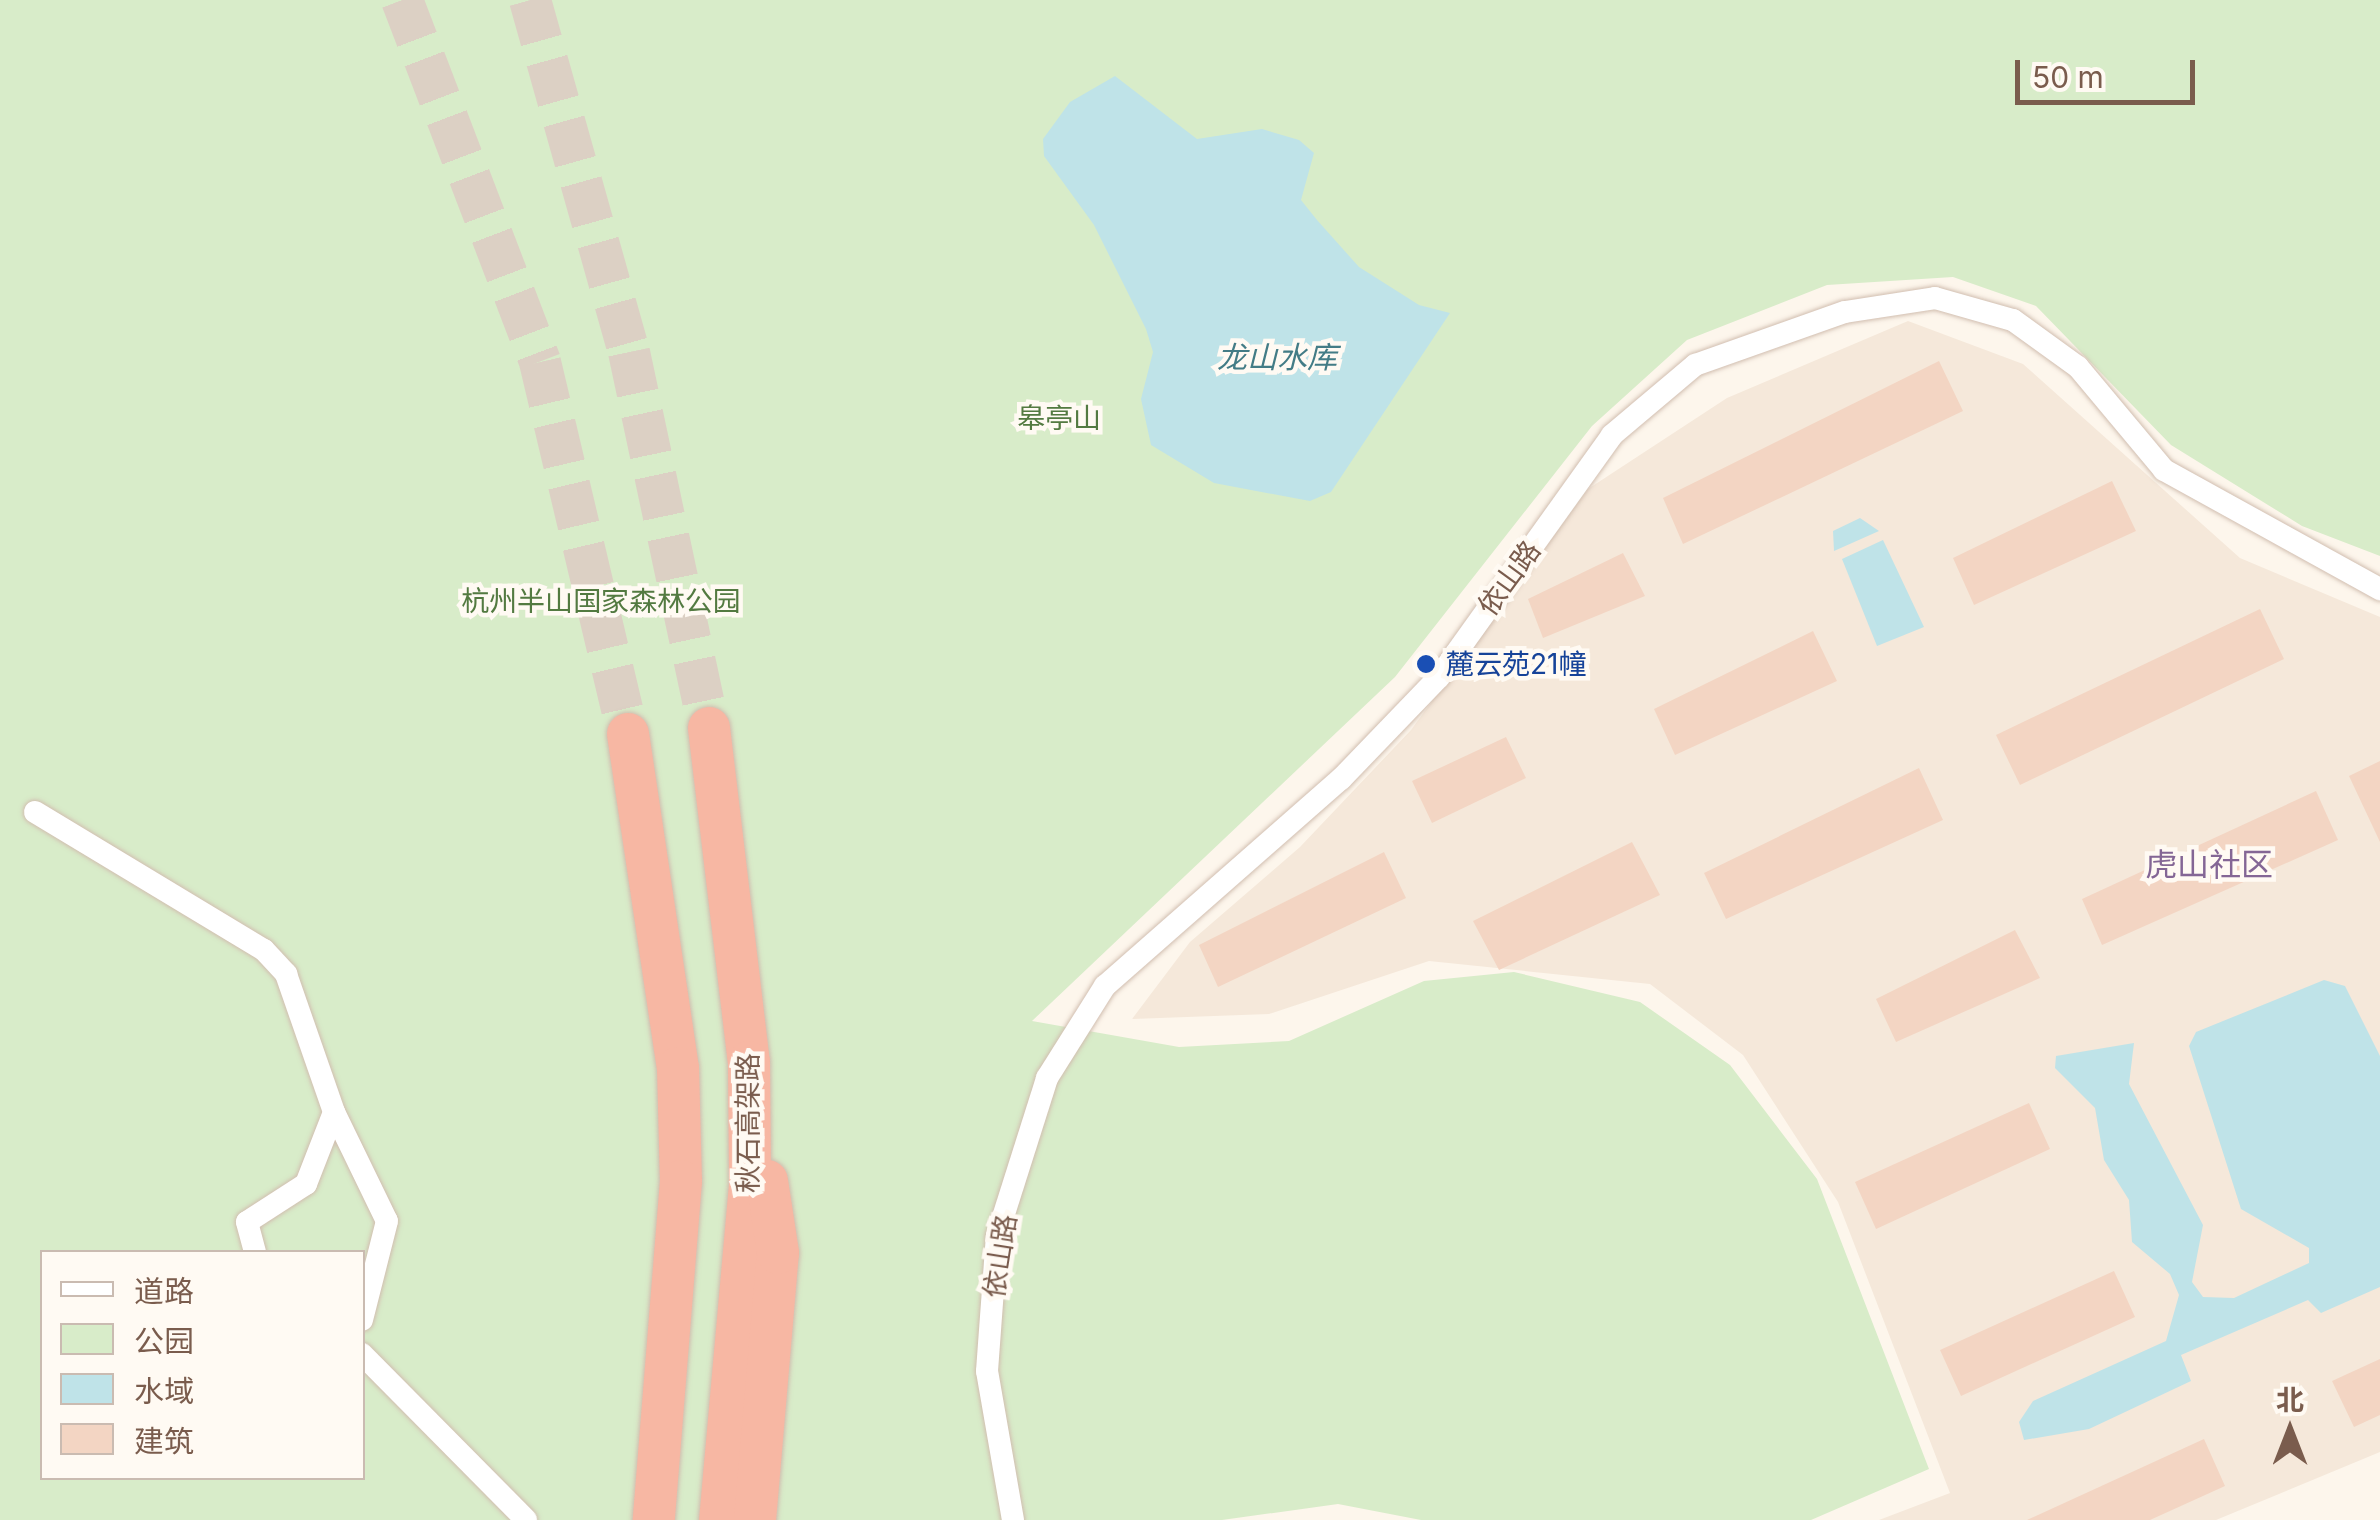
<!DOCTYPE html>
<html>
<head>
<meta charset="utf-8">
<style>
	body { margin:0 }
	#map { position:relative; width:2380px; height:1520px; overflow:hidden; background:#fdf6ec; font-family:Inter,"Noto Sans SC",sans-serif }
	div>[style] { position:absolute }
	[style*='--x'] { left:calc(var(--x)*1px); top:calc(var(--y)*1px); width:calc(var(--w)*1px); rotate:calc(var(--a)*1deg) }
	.residential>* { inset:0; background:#f5e8da }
	.green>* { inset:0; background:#d8ecc9 }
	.water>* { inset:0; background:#bfe3e8 }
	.building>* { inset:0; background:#f3d5c3 }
	.highway-tunnel>* { height:42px; margin-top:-21px; transform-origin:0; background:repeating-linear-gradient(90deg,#dcd0c4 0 42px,transparent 0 63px) }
	.roads { filter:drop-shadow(0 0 2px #d1beb0) drop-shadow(0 0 2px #d1beb0) }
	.street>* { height:22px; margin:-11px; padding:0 11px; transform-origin:11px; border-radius:11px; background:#fff }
	.highway>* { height:42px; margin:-21px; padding:0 21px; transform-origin:21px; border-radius:21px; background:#f7b7a3 }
	.dots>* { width:28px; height:28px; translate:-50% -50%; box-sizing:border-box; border:5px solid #fffaf3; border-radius:50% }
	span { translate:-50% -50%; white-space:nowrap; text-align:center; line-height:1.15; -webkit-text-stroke:9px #fffaf3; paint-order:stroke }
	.park-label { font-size:28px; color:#537a41 }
	.street-label { font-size:28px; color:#7a5c4d }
	.transit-label { font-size:28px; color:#164399 }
	.left { translate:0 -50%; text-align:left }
	.water-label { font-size:30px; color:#437c86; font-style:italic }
	.quarter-label { font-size:32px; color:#846695 }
	.legend { position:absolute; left:40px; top:1250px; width:325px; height:230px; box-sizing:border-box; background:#fffaf3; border:2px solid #cabbb1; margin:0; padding:12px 18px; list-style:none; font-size:30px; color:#7a5c4d }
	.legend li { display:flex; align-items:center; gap:20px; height:50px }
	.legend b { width:50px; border:2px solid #cabbb1 }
	.north { position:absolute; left:2240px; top:1380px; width:100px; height:100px; -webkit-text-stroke:8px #fffaf3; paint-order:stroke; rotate:0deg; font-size:28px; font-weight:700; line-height:40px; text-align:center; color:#7a5c4d }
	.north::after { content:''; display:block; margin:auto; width:35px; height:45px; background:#7a5c4d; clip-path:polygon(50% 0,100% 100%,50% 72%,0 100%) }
	.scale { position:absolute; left:2015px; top:60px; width:180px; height:45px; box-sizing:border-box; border:5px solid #7a5c4d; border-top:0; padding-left:12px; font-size:30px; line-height:35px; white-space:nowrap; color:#7a5c4d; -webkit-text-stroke:8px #fffaf3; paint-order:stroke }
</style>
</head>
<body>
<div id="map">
	<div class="residential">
		<div style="clip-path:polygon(1908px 321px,2023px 364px,2240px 558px,2380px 617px,2380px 1452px,2216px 1520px,1879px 1520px,1950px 1493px,1838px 1202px,1743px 1055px,1650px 984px,1429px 961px,1269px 1014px,1132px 1019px,1190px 942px,1300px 847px,1411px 730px,1588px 489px,1727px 398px)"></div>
	</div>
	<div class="green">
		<div style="clip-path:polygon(evenodd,0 0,2380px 0,2380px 556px,2302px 526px,2171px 445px,2036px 306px,1953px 277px,1827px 285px,1687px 340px,1592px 426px,1395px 677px,1032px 1021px,1179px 1047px,1289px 1041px,1424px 981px,1514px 972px,1640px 1002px,1730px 1065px,1817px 1179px,1929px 1469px,1811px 1520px,1421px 1520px,1338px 1504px,1222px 1520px,0 1520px,0 0,42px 1252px,362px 1252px,362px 1478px,42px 1478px,42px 1252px)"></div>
	</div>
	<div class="water">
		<div style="clip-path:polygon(1115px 76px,1197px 139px,1262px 129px,1299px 140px,1314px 153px,1301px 200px,1317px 220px,1359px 267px,1419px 305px,1450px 313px,1331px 492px,1310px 501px,1214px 483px,1151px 445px,1141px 399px,1153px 352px,1146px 329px,1094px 225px,1044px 156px,1043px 139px,1070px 102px)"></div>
		<div style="clip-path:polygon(1860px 518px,1879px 531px,1834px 551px,1833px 531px)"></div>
		<div style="clip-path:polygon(1883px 540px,1924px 627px,1877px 646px,1842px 559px)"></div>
		<div style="clip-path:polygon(2324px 980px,2345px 986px,2380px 1056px,2380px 1287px,2321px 1313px,2308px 1300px,2181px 1355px,2191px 1381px,2089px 1429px,2024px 1440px,2019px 1422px,2033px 1401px,2166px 1341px,2179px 1295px,2170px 1274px,2132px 1242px,2129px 1200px,2104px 1160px,2095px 1108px,2055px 1068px,2056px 1056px,2134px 1043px,2129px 1084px,2203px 1225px,2192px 1282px,2203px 1297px,2234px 1298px,2309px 1263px,2309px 1248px,2241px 1209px,2189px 1046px,2196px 1032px)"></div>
	</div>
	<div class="building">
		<div style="clip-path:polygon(1939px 361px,1963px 411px,1683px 544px,1663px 498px)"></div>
		<div style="clip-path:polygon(2112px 481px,2136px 531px,1974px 605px,1953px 558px)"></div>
		<div style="clip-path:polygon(1623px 553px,1645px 596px,1543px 638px,1528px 599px)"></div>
		<div style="clip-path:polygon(2260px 609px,2284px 659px,2020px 785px,1996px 735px)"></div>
		<div style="clip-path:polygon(1813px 631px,1837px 681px,1675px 755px,1654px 709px)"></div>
		<div style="clip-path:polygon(1506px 737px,1526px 778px,1432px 823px,1412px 781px)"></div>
		<div style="clip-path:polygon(2380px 761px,2380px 842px,2349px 776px)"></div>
		<div style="clip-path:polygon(1919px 768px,1943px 820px,1726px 919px,1704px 873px)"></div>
		<div style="clip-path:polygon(2316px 791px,2338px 840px,2102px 945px,2082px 899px)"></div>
		<div style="clip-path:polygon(1632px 842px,1660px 895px,1499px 970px,1473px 921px)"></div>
		<div style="clip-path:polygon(1384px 852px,1406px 898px,1218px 987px,1199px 945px)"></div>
		<div style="clip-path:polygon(2015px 930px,2040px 978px,1896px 1042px,1876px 999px)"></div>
		<div style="clip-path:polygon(2029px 1103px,2050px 1149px,1876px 1229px,1855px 1182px)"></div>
		<div style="clip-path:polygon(2114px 1271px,2135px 1317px,1961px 1396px,1940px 1350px)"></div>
		<div style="clip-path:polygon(2380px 1359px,2380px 1415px,2354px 1427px,2332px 1381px)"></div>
		<div style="clip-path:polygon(2204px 1439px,2225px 1486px,2150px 1520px,2027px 1520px)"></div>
	</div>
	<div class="highway-tunnel">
		<div style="--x:402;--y:0;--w:387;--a:69.1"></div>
		<div style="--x:540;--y:362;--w:382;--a:76.7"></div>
		<div style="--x:530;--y:0;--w:366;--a:74.3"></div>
		<div style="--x:629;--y:352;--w:384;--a:78"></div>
	</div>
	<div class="roads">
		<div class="street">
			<div style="--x:35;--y:812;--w:267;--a:31.1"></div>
			<div style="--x:264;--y:950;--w:33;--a:47"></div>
			<div style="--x:286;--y:974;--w:146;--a:70.8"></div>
			<div style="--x:334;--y:1112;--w:121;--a:64.1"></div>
			<div style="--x:387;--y:1221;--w:102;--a:104.2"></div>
			<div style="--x:255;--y:1252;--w:31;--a:-105"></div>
			<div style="--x:247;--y:1222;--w:70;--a:-32.8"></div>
			<div style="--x:306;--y:1184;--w:77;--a:-68.7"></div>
			<div style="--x:362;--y:1354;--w:233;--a:45.3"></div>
			<div style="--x:1013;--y:1520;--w:151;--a:-99.9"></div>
			<div style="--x:987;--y:1371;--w:135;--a:-85.8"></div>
			<div style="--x:997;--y:1236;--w:166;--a:-72.4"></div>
			<div style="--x:1047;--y:1078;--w:109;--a:-57.8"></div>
			<div style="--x:1105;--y:986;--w:314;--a:-41.3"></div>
			<div style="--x:1341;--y:779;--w:141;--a:-46.1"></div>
			<div style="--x:1439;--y:677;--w:297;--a:-54.4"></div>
			<div style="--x:1612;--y:435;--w:109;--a:-40.1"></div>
			<div style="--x:1695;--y:365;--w:159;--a:-19.5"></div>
			<div style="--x:1845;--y:312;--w:91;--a:-8.8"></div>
			<div style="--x:1935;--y:298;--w:81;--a:15.8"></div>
			<div style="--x:2013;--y:320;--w:80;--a:35.9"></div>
			<div style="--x:2078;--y:367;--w:134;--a:50.1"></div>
			<div style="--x:2164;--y:470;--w:247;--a:28.9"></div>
		</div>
		<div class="highway">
			<div style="--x:709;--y:728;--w:336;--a:83.2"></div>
			<div style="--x:749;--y:1062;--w:123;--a:89.5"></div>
			<div style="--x:750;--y:1185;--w:336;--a:95.1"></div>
			<div style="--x:628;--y:734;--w:338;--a:81.5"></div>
			<div style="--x:678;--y:1068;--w:113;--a:88.5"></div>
			<div style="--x:681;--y:1181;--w:340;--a:94.6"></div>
			<div style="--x:755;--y:1520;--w:268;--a:-85.1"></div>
			<div style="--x:778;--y:1253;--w:73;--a:-98.7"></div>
		</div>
	</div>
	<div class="dots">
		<div style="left:1426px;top:664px;background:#1a4fb4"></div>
	</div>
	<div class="park-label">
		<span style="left:1059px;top:418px">皋亭山</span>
		<span style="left:601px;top:601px">杭州半山国家森林公园</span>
	</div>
	<div class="street-label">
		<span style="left:1509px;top:578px;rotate:-54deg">依山路</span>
		<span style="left:748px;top:1123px;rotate:-90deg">秋石高架路</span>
		<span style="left:1000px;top:1256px;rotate:-81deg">依山路</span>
	</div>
	<div class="transit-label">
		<span class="left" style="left:1446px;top:664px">麓云苑21幢</span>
	</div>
	<div class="water-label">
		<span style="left:1277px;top:357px">龙山水库</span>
	</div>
	<div class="quarter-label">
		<span style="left:2209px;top:865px">虎山社区</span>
	</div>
	<ul class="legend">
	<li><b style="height:12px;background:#fff"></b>道路</li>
	<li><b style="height:28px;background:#d8ecc9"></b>公园</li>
	<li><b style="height:28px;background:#bfe3e8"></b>水域</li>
	<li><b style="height:28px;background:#f3d5c3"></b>建筑</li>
	</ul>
	<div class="north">北</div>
	<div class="scale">50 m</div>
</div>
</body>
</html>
